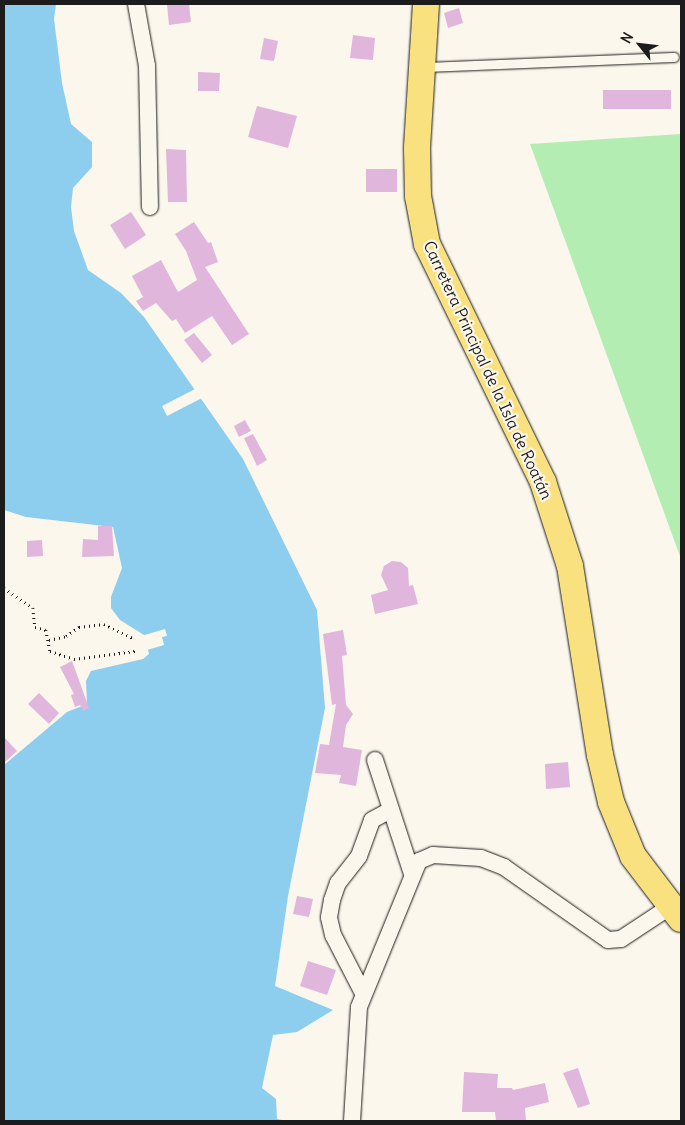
<!DOCTYPE html>
<html>
<head>
<meta charset="utf-8">
<style>
	body { margin:0 }
	#map { position:relative; width:685px; height:1125px; overflow:hidden; background:#fbf7ec; font-family:Delius,sans-serif }
	div>[style] { position:absolute }
	[style*='--x'] { left:calc(var(--x)*1px); top:calc(var(--y)*1px); width:calc(var(--w)*1px); rotate:calc(var(--a)*1deg) }
	.green>* { inset:0; background:#b3edb2 }
	.water>* { inset:0; background:#8dcdee }
	.pier>* { inset:0; background:#fbf7ec }
	.building>* { inset:0; background:#e0b6dc }
	.path>* { height:2.5px; margin-top:-1.25px; transform-origin:0; background:repeating-linear-gradient(90deg,#1c1c1c 0 1px,transparent 0 5px) }
	.roads { filter:drop-shadow(0 0 1px #1c1c1c) drop-shadow(0 0 1px #1c1c1c) }
	.lane>* { height:9px; margin:-4.5px; padding:0 4.5px; transform-origin:4.5px; border-radius:4.5px; background:#fbf7ec }
	.street>* { height:16px; margin:-8px; padding:0 8px; transform-origin:8px; border-radius:8px; background:#fbf7ec }
	.primary>* { height:26px; margin:-13px; padding:0 13px; transform-origin:13px; border-radius:13px; background:#fae180 }
	span { translate:-50% -50%; white-space:nowrap; text-align:center; line-height:1.15; -webkit-text-stroke:4.5px #fbf7ec; paint-order:stroke }
	.street-label { font-size:16px; color:#1c1c1c }
	.frame { position:absolute; inset:0; border:5px solid #1c1c1c; pointer-events:none }
	.north { position:absolute; left:615px; top:20px; width:50px; height:50px; -webkit-text-stroke:4px #fbf7ec; paint-order:stroke; rotate:299deg; font-size:14px; font-weight:700; line-height:20px; text-align:center; color:#1c1c1c }
	.north::after { content:''; display:block; margin:auto; width:18px; height:22px; background:#1c1c1c; clip-path:polygon(50% 0,100% 100%,50% 72%,0 100%) }
</style>
</head>
<body>
<div id="map">
	<div class="green">
		<div style="clip-path:polygon(681px 134px,681px 559px,530px 144px)"></div>
	</div>
	<div class="water">
		<div style="clip-path:polygon(4px 4px,56px 4px,54px 19px,62px 83px,71px 124px,92px 142px,92px 167px,73px 188px,71px 207px,74px 231px,88px 270px,121px 293px,144px 317px,243px 459px,317px 610px,325px 708px,288px 896px,275px 986px,333px 1010px,297px 1032px,273px 1035px,262px 1088px,276px 1099px,277px 1119px,287px 1121px,4px 1121px,4px 765px,67px 712px,87px 704px,86px 681px,91px 671px,143px 659px,149px 654px,144px 635px,120px 620px,111px 608px,111px 597px,122px 568px,113px 527px,26px 517px,4px 510px)"></div>
	</div>
	<div class="pier">
		<div style="clip-path:polygon(197px 388px,204px 397px,167px 416px,162px 406px)"></div>
		<div style="clip-path:polygon(165px 629px,167px 636px,162px 637px,164px 645px,147px 650px,141px 636px)"></div>
	</div>
	<div class="building">
		<div style="clip-path:polygon(167px 4px,189px 4px,191px 22px,169px 25px)"></div>
		<div style="clip-path:polygon(459px 8px,463px 23px,448px 28px,444px 13px)"></div>
		<div style="clip-path:polygon(353px 35px,375px 38px,373px 60px,350px 58px)"></div>
		<div style="clip-path:polygon(264px 38px,278px 41px,274px 61px,260px 59px)"></div>
		<div style="clip-path:polygon(198px 72px,220px 73px,219px 91px,198px 91px)"></div>
		<div style="clip-path:polygon(603px 90px,671px 90px,671px 109px,603px 109px)"></div>
		<div style="clip-path:polygon(257px 106px,297px 116px,288px 148px,248px 137px)"></div>
		<div style="clip-path:polygon(166px 149px,186px 150px,187px 202px,168px 202px)"></div>
		<div style="clip-path:polygon(366px 169px,397px 169px,397px 192px,366px 192px)"></div>
		<div style="clip-path:polygon(131px 212px,146px 235px,125px 249px,110px 225px)"></div>
		<div style="clip-path:polygon(194px 222px,208px 243px,211px 242px,218px 262px,205px 267px,249px 334px,232px 345px,212px 316px,185px 333px,176px 319px,172px 321px,156px 303px,143px 311px,136px 301px,143px 297px,132px 276px,161px 260px,178px 292px,197px 280px,186px 251px,175px 234px)"></div>
		<div style="clip-path:polygon(194px 333px,212px 355px,202px 363px,184px 340px)"></div>
		<div style="clip-path:polygon(245px 420px,251px 431px,239px 437px,234px 426px)"></div>
		<div style="clip-path:polygon(253px 434px,267px 460px,257px 466px,244px 438px)"></div>
		<div style="clip-path:polygon(98px 526px,112px 526px,114px 556px,82px 557px,83px 539px,98px 540px)"></div>
		<div style="clip-path:polygon(42px 540px,43px 556px,27px 557px,27px 541px)"></div>
		<div style="clip-path:polygon(392px 561px,401px 562px,408px 568px,409px 586px,413px 585px,418px 604px,375px 614px,371px 595px,388px 590px,381px 575px,384px 566px)"></div>
		<div style="clip-path:polygon(343px 630px,347px 655px,342px 656px,346px 705px,353px 714px,346px 725px,343px 747px,362px 750px,356px 786px,339px 783px,341px 775px,315px 773px,320px 744px,329px 745px,336px 704px,332px 705px,323px 634px)"></div>
		<div style="clip-path:polygon(72px 661px,89px 708px,83px 711px,80px 705px,75px 707px,71px 695px,74px 694px,60px 667px)"></div>
		<div style="clip-path:polygon(39px 693px,59px 713px,49px 724px,28px 704px)"></div>
		<div style="clip-path:polygon(4px 737px,17px 751px,4px 763px)"></div>
		<div style="clip-path:polygon(568px 762px,570px 787px,546px 789px,545px 764px)"></div>
		<div style="clip-path:polygon(297px 896px,313px 899px,309px 917px,293px 914px)"></div>
		<div style="clip-path:polygon(308px 961px,336px 970px,327px 995px,300px 986px)"></div>
		<div style="clip-path:polygon(578px 1068px,590px 1104px,578px 1108px,563px 1073px)"></div>
		<div style="clip-path:polygon(464px 1072px,498px 1074px,497px 1088px,512px 1088px,513px 1090px,545px 1083px,549px 1102px,525px 1108px,526px 1121px,496px 1121px,495px 1112px,462px 1112px)"></div>
	</div>
	<div class="path">
		<div style="--x:4;--y:588;--w:35;--a:35"></div>
		<div style="--x:33;--y:608;--w:19;--a:84"></div>
		<div style="--x:35;--y:627;--w:11;--a:15"></div>
		<div style="--x:46;--y:630;--w:21;--a:79"></div>
		<div style="--x:50;--y:651;--w:25;--a:18"></div>
		<div style="--x:74;--y:659;--w:62;--a:-7.5"></div>
		<div style="--x:49;--y:640;--w:17;--a:-13"></div>
		<div style="--x:66;--y:636;--w:16;--a:-35"></div>
		<div style="--x:79;--y:627;--w:25;--a:-7"></div>
		<div style="--x:104;--y:624;--w:32;--a:26"></div>
	</div>
	<div class="roads">
		<div class="lane">
			<div style="--x:424;--y:67;--w:250;--a:-2.3"></div>
		</div>
		<div class="street">
			<div style="--x:136;--y:4;--w:63;--a:79.9"></div>
			<div style="--x:147;--y:66;--w:141;--a:88.8"></div>
			<div style="--x:375;--y:760;--w:120;--a:72"></div>
			<div style="--x:363;--y:993;--w:65;--a:-117.3"></div>
			<div style="--x:333;--y:935;--w:18;--a:-103"></div>
			<div style="--x:329;--y:917;--w:17;--a:-80"></div>
			<div style="--x:332;--y:900;--w:18;--a:-71"></div>
			<div style="--x:338;--y:883;--w:34;--a:-52"></div>
			<div style="--x:359;--y:856;--w:38;--a:-70"></div>
			<div style="--x:372;--y:820;--w:21;--a:-28"></div>
			<div style="--x:352;--y:1121;--w:114;--a:-86.5"></div>
			<div style="--x:359;--y:1007;--w:158;--a:-67.7"></div>
			<div style="--x:419;--y:861;--w:15;--a:-23"></div>
			<div style="--x:433;--y:855;--w:48;--a:3.6"></div>
			<div style="--x:481;--y:858;--w:25;--a:21"></div>
			<div style="--x:504;--y:867;--w:127;--a:35.1"></div>
			<div style="--x:608;--y:940;--w:13;--a:-4"></div>
			<div style="--x:621;--y:939;--w:60;--a:-33.4"></div>
		</div>
		<div class="primary">
			<div style="--x:426;--y:4;--w:144;--a:93.6"></div>
			<div style="--x:417;--y:148;--w:48;--a:88.8"></div>
			<div style="--x:418;--y:196;--w:49;--a:79.4"></div>
			<div style="--x:427;--y:244;--w:265;--a:64"></div>
			<div style="--x:543;--y:482;--w:88;--a:72.2"></div>
			<div style="--x:570;--y:566;--w:191;--a:81"></div>
			<div style="--x:600;--y:755;--w:48;--a:76.8"></div>
			<div style="--x:611;--y:802;--w:58;--a:67.8"></div>
			<div style="--x:633;--y:856;--w:79;--a:52.7"></div>
		</div>
	</div>
	<div class="street-label">
		<span style="left:488px;top:370px;rotate:65deg">Carretera Principal de la Isla de Roatán</span>
	</div>
	<div class="frame"></div>
	<div class="north">N</div>
</div>
</body>
</html>
